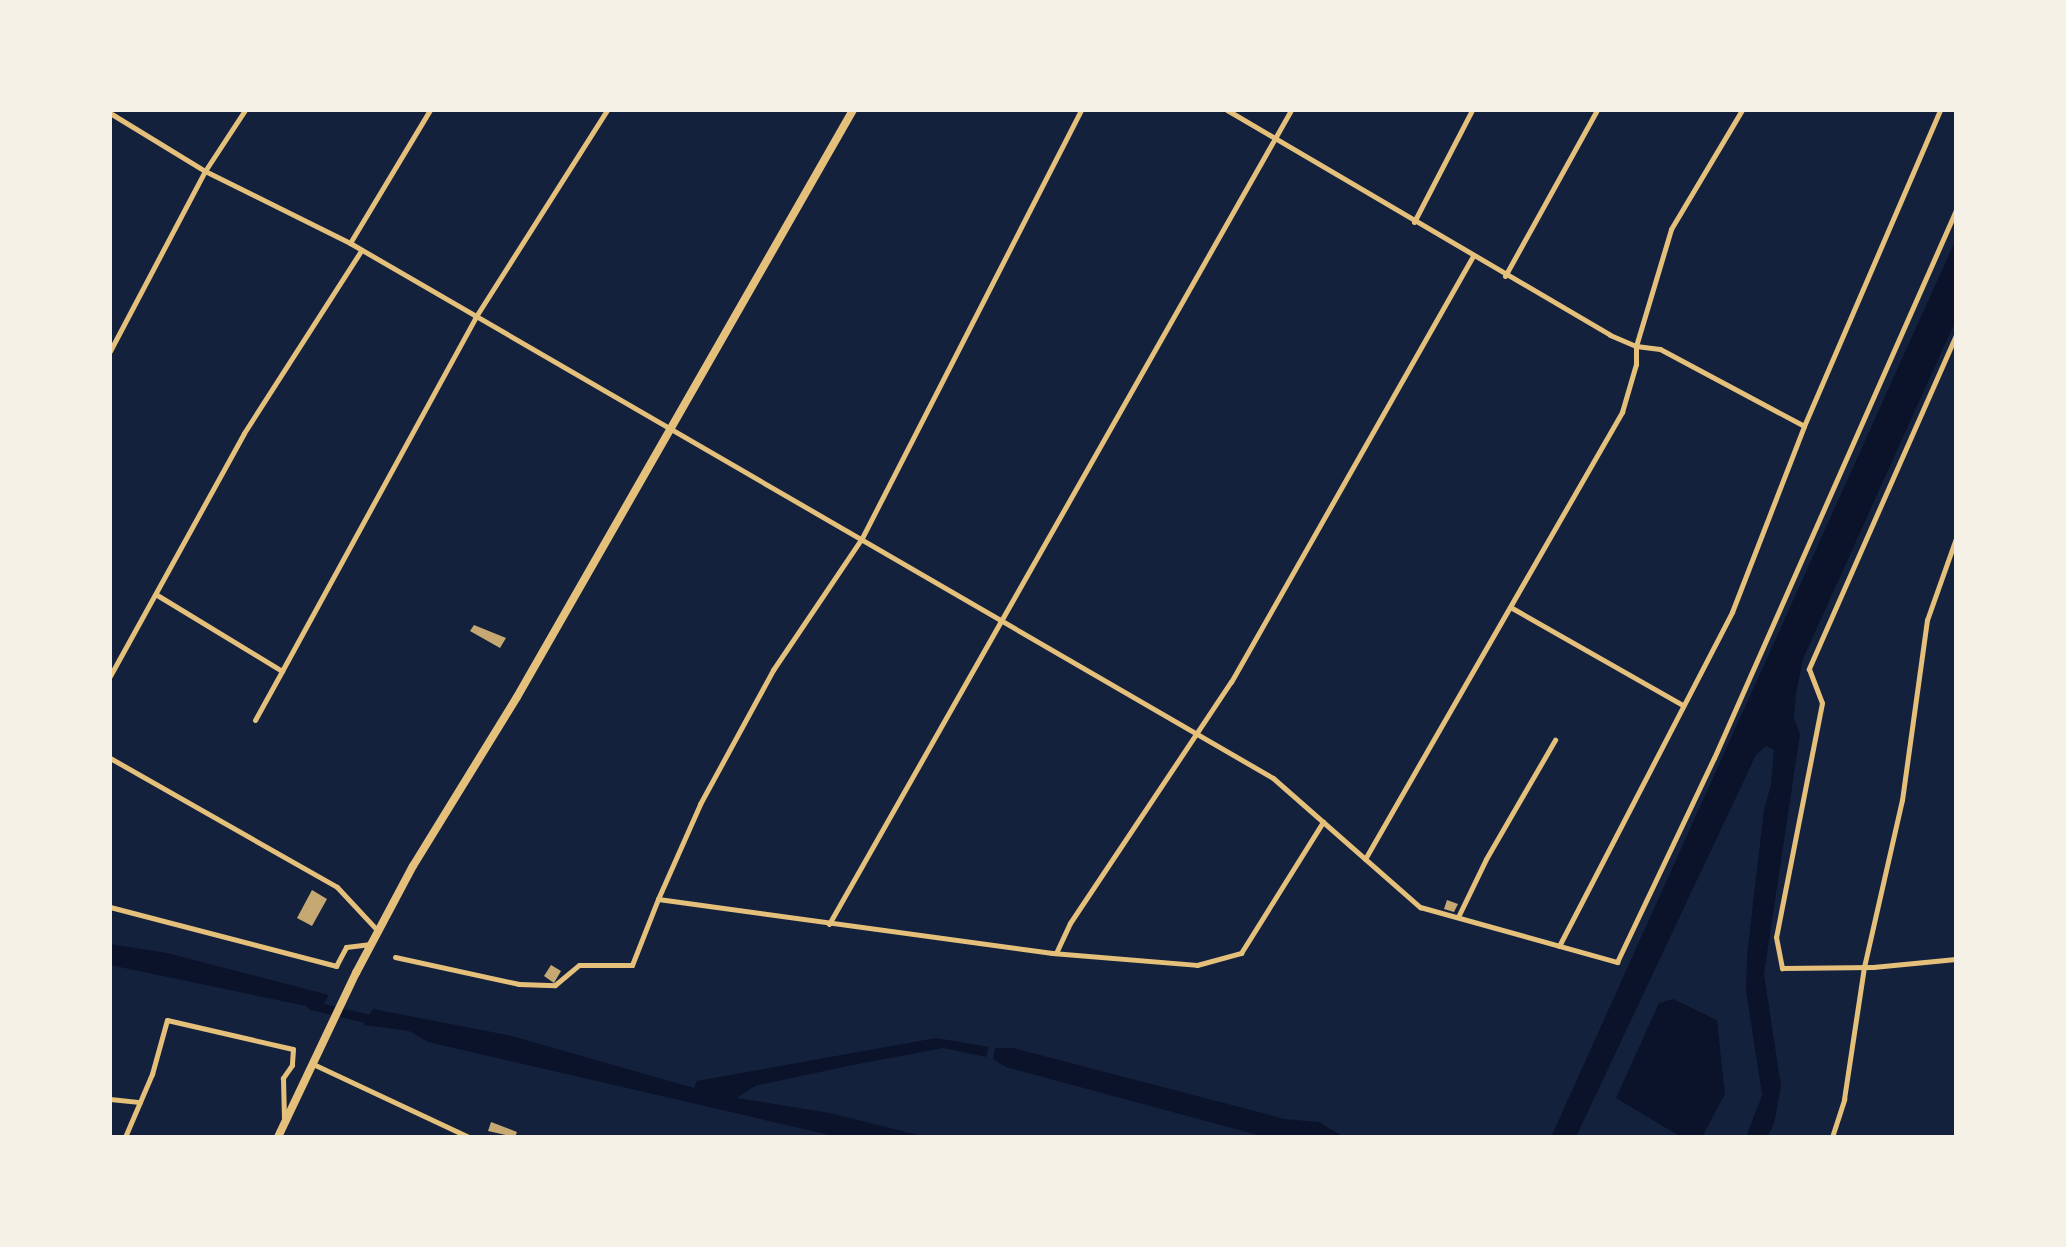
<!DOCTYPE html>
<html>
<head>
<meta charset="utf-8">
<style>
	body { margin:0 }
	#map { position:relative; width:2066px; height:1247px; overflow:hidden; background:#14213d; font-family:"Fira Sans",sans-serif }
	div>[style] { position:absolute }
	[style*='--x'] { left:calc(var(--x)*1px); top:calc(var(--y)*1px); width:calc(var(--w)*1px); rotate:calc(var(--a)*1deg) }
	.water>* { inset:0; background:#0b132b }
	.canal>* { height:9px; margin:-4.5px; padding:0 4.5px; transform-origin:4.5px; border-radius:4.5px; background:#0b132b }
	.building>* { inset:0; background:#c6a872 }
	.minor>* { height:5px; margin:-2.5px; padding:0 2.5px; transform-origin:2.5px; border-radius:2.5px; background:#e5c07b }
	.primary>* { height:8px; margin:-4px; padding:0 4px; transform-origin:4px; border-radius:4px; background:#e5c07b }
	span { translate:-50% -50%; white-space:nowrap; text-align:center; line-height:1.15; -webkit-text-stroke:10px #f6f1e7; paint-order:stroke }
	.frame { position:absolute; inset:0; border:112px solid #f6f1e7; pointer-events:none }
</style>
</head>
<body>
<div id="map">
	<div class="water">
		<div style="clip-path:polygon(1956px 239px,1956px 320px,1803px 659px,1796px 693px,1794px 718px,1800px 734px,1764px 974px,1781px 1086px,1774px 1124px,1767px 1137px,1746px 1137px,1762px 1095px,1746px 990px,1747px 955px,1764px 809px,1771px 785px,1774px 750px,1766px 746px,1756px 755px,1576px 1137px,1551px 1137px)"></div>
		<div style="clip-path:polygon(110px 944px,167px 953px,329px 995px,320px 1009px,110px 965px)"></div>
		<div style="clip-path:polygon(1673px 999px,1717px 1020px,1725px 1094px,1702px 1137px,1681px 1137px,1616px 1098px,1659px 1003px)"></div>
		<div style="clip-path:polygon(373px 1009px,512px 1036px,694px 1088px,697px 1081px,936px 1038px,989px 1047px,986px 1057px,943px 1048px,848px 1066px,755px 1086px,737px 1098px,830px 1113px,926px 1137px,838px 1137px,428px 1042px,409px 1031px,363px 1025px)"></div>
		<div style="clip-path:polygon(995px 1048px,1013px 1048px,1285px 1119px,1319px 1122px,1344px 1137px,1265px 1137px,1006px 1067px,993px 1059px)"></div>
	</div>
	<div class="canal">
		<div style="--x:311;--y:1005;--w:65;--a:13.4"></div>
	</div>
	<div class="building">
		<div style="clip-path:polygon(474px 625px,506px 638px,500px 648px,470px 631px)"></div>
		<div style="clip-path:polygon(312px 890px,327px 899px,312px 926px,297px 918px)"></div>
		<div style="clip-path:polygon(1447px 900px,1458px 904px,1454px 912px,1444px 909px)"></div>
		<div style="clip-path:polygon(551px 965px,561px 971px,554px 983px,544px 976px)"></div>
		<div style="clip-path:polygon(491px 1122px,517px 1132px,515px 1137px,488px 1131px)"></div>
	</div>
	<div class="minor">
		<div style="--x:1227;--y:110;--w:444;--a:30.4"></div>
		<div style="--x:1610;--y:335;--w:28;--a:23"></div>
		<div style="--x:1636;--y:346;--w:24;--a:7"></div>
		<div style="--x:1660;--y:349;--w:163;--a:28.1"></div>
		<div style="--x:110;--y:113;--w:111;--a:31.4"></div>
		<div style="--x:205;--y:171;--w:162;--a:26.4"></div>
		<div style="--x:350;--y:243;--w:1067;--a:30.1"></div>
		<div style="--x:1273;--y:778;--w:196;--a:41.3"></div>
		<div style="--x:1420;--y:907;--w:205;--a:15.6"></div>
		<div style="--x:1617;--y:962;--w:226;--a:-64.6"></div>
		<div style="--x:1714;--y:758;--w:599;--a:-66.17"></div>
		<div style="--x:1414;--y:222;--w:126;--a:-62.6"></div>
		<div style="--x:350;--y:243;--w:155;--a:-59"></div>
		<div style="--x:1505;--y:276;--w:190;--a:-61"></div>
		<div style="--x:1956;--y:335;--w:365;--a:113.8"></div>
		<div style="--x:1809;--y:669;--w:36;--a:69"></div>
		<div style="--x:1822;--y:703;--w:238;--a:101.1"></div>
		<div style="--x:1776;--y:937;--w:32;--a:79"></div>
		<div style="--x:1782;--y:968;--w:91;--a:-0.6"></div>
		<div style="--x:1873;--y:967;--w:83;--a:-5.5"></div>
		<div style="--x:110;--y:351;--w:204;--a:-62.2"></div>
		<div style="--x:205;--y:171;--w:73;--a:-56.7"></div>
		<div style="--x:157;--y:595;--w:146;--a:31.3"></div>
		<div style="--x:282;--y:671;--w:402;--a:-61.3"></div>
		<div style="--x:475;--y:318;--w:246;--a:-57.6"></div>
		<div style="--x:1512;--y:608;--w:197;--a:29.6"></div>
		<div style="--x:110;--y:676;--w:277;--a:-61.1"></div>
		<div style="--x:244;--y:433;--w:216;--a:-57.3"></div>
		<div style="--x:255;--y:720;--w:56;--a:-61.1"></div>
		<div style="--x:110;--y:758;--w:261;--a:29.6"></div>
		<div style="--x:337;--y:887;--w:60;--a:47"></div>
		<div style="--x:1365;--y:859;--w:516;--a:-60.1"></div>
		<div style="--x:1622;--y:412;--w:50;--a:-73.7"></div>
		<div style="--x:1636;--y:364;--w:18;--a:-90"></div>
		<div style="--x:1636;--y:346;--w:122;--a:-73.3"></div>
		<div style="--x:1671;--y:229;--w:139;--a:-59.2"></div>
		<div style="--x:658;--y:899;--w:104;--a:-66.1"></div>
		<div style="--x:700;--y:804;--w:153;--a:-61.4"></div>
		<div style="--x:773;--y:670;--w:159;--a:-56"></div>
		<div style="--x:862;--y:538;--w:481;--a:-62.9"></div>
		<div style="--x:110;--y:907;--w:234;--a:14.6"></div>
		<div style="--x:336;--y:966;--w:21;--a:-62"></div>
		<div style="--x:346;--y:947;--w:25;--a:-7"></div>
		<div style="--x:1458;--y:917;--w:64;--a:-64.2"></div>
		<div style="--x:1486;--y:859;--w:138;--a:-59.9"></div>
		<div style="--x:829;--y:924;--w:936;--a:-60.42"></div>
		<div style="--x:1559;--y:946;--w:376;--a:-62.6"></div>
		<div style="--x:1732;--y:612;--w:199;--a:-68.8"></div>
		<div style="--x:1804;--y:426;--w:344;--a:-66.7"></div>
		<div style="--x:1056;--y:953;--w:33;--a:-65"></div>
		<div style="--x:1070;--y:923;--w:290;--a:-56.3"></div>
		<div style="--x:1231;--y:682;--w:489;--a:-60.4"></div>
		<div style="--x:395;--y:957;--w:127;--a:12.3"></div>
		<div style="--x:519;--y:984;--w:36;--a:2"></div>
		<div style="--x:555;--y:985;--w:31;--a:-40"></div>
		<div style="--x:579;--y:965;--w:53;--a:0"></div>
		<div style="--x:632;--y:965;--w:71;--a:-68.5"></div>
		<div style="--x:658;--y:899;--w:398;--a:7.8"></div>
		<div style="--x:1052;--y:953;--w:145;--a:4.7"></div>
		<div style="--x:1197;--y:965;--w:46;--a:-15.3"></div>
		<div style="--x:1241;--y:953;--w:155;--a:-58"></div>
		<div style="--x:313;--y:1064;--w:172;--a:25.1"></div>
		<div style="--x:110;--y:1099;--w:30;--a:6"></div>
		<div style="--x:125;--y:1137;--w:69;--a:-66.8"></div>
		<div style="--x:152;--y:1074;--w:56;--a:-74.5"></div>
		<div style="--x:167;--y:1020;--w:129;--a:13"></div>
		<div style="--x:293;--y:1049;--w:16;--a:94"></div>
		<div style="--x:292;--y:1065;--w:16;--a:125"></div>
		<div style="--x:283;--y:1078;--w:42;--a:88.6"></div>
		<div style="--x:1832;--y:1137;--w:40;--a:-72"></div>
		<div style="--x:1844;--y:1099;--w:134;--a:-81.4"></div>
		<div style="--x:1864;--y:967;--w:171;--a:-77.2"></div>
		<div style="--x:1902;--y:800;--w:182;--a:-82.1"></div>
		<div style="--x:1927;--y:620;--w:87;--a:-70.5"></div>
	</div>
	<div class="primary">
		<div style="--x:278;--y:1137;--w:182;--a:-64.6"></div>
		<div style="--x:356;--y:973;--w:121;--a:-62"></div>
		<div style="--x:413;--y:866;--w:198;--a:-58.4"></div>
		<div style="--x:517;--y:697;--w:676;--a:-60.21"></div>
	</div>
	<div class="frame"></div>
</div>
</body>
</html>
